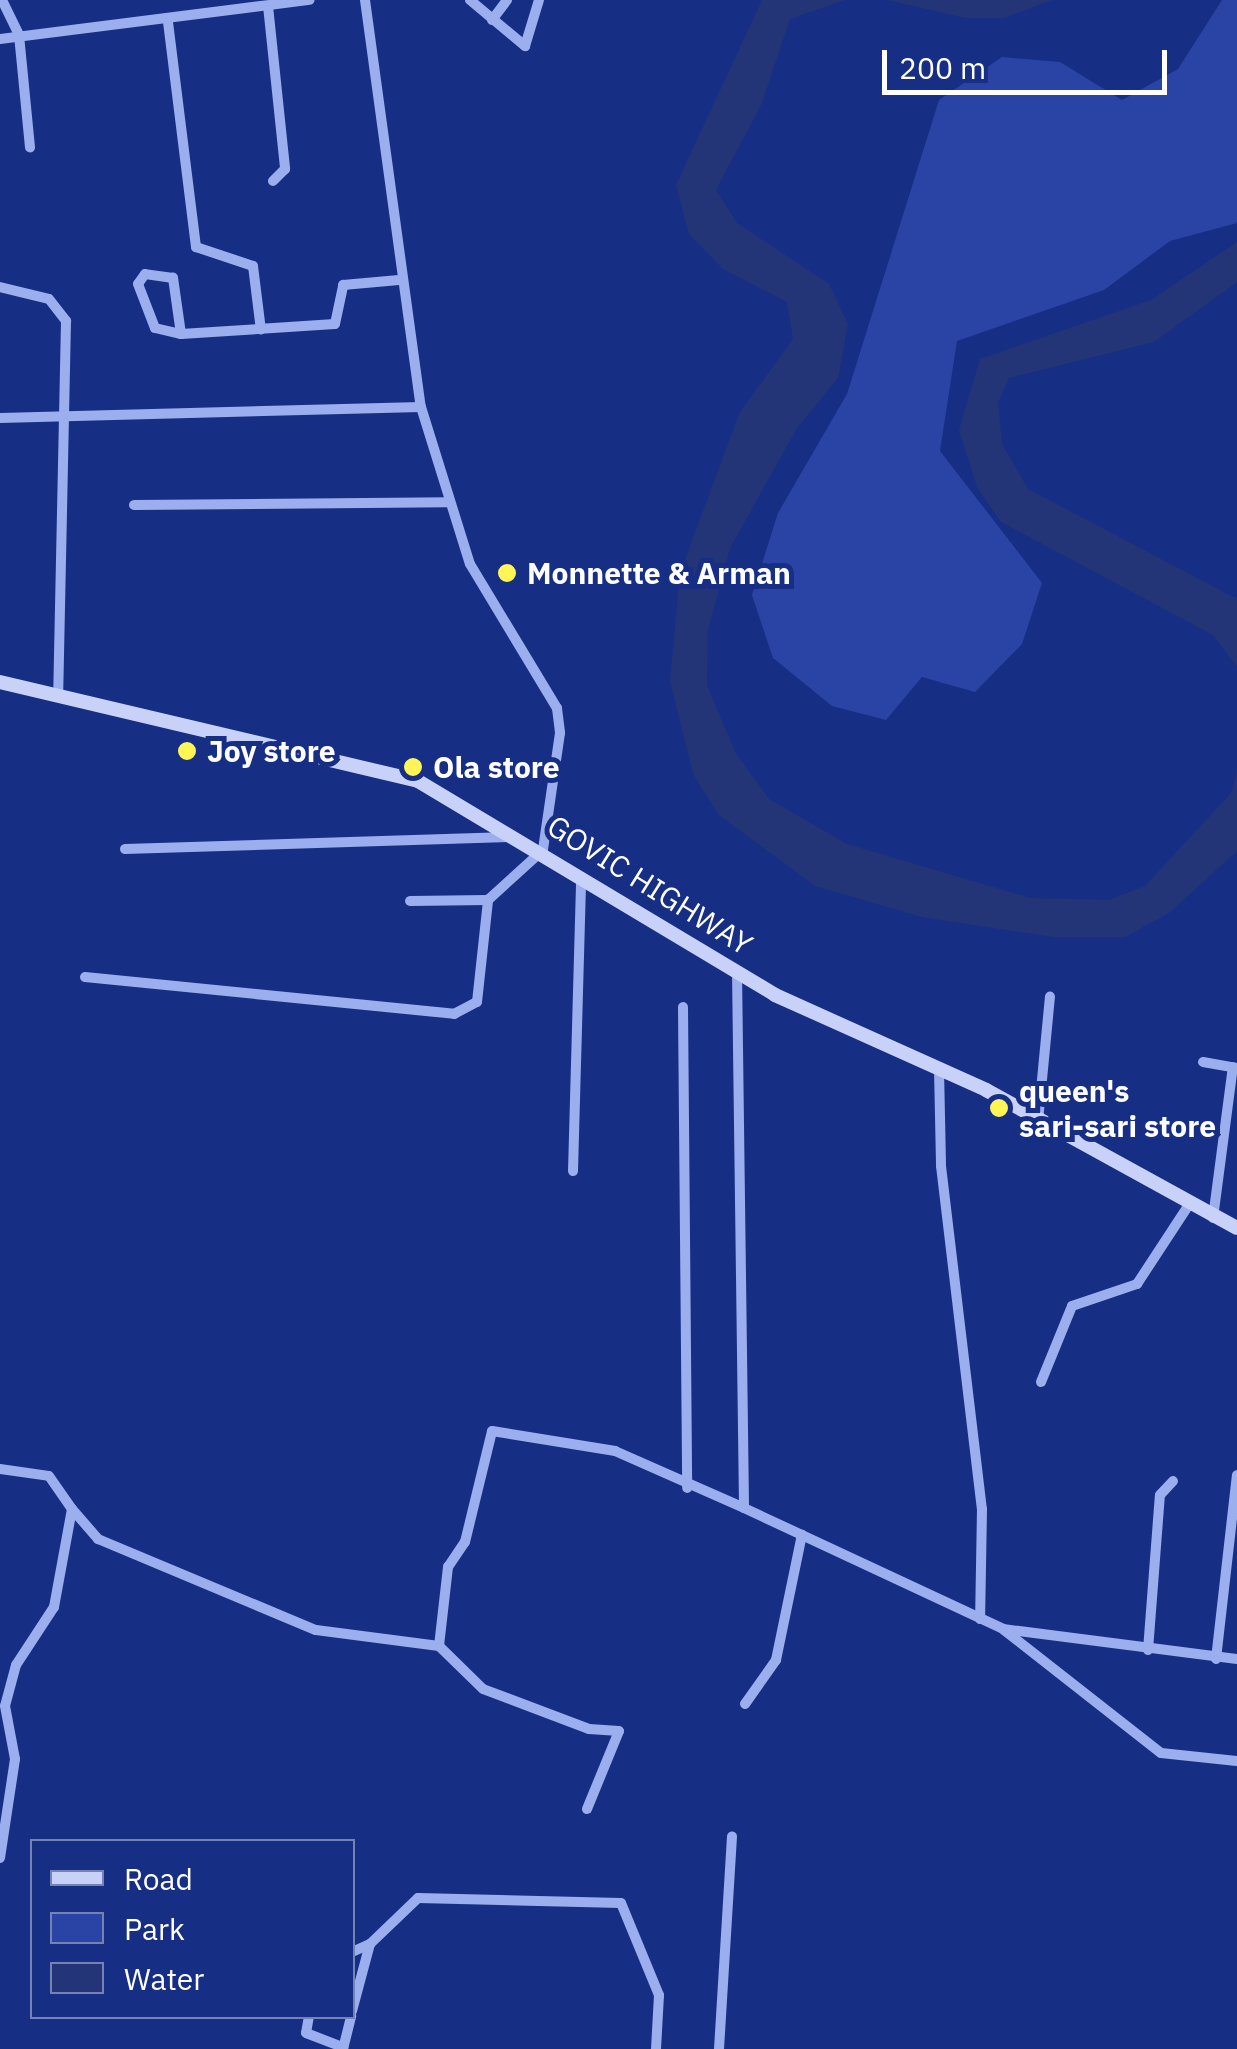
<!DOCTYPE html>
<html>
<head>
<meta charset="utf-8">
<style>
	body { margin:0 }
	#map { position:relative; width:1237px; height:2049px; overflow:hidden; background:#172e85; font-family:"IBM Plex Sans",sans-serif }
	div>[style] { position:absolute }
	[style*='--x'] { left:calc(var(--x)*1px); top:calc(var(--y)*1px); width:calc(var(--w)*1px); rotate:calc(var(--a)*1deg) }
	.green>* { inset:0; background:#2944a4 }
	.water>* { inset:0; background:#233577 }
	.minor>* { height:10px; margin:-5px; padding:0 5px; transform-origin:5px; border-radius:5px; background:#9baeed }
	.secondary>* { height:14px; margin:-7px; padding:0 7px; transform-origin:7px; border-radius:7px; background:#c8d2f9 }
	.dots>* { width:28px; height:28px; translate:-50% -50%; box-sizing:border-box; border:5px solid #172e85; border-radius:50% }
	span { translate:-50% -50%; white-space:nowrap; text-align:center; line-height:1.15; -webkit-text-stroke:10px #172e85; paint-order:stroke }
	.poi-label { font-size:30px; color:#fff; font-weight:700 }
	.left { translate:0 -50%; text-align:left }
	.street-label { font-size:30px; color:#fff }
	.legend { position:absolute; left:30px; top:1839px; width:325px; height:180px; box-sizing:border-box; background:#172e85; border:2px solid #7482b6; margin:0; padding:12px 18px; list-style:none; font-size:30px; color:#fff }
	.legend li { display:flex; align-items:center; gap:20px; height:50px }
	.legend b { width:50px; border:2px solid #7482b6 }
	.scale { position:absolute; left:882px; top:50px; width:285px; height:45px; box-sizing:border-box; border:5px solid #fff; border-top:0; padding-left:12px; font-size:30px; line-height:35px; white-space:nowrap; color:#fff; -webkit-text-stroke:8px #172e85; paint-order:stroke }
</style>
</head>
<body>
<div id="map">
	<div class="green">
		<div style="clip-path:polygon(1222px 0,1237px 0,1237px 223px,1170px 241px,1104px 290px,957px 341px,940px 451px,1042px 583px,1022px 644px,975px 692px,922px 677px,886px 720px,832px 706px,773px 658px,752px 595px,778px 513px,847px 394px,939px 100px,1002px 57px,1060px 62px,1122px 100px,1178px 69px)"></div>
	</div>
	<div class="water">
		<div style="clip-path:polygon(762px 0,845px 0,790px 19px,762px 103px,716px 190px,737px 223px,829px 284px,848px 324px,838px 378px,797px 428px,730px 548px,708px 630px,707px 685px,735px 752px,769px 799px,847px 844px,1030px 898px,1109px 900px,1145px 886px,1232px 792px,1237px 769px,1237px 851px,1169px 913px,1125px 937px,1053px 937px,922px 917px,815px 886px,719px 815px,694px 776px,670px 682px,680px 573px,740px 412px,793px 339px,787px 302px,723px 269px,689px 234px,676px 185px)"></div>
		<div style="clip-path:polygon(888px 0,1052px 0,1004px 18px,965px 18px)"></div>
		<div style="clip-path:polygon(1237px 242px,1237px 282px,1154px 342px,1009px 378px,998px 402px,1002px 444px,1028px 489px,1237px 599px,1237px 667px,1213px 635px,1001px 522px,977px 487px,959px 430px,980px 359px,1151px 300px)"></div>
	</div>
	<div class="minor">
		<div style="--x:2;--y:0;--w:39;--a:64"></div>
		<div style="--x:19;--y:35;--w:113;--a:84.4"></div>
		<div style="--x:365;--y:0;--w:411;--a:82.2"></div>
		<div style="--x:421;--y:407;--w:164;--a:72.7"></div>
		<div style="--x:470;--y:564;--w:168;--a:58.9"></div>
		<div style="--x:557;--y:708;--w:25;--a:83"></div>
		<div style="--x:560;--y:733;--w:118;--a:98.3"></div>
		<div style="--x:543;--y:850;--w:74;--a:137.7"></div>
		<div style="--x:488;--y:900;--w:78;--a:179.3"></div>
		<div style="--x:470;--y:0;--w:72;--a:39.9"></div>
		<div style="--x:525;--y:46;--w:48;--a:-73.1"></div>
		<div style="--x:268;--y:6;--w:164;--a:84"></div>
		<div style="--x:285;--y:169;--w:17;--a:135"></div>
		<div style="--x:492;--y:20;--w:25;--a:-53"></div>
		<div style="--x:168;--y:22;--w:227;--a:82.9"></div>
		<div style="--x:196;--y:247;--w:60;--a:18.4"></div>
		<div style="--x:253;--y:266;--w:64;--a:82.9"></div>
		<div style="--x:0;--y:39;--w:312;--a:-7.2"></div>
		<div style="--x:0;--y:287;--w:50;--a:13.8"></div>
		<div style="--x:49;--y:299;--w:28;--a:52"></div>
		<div style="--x:66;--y:321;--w:376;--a:91.2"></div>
		<div style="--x:181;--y:334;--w:57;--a:-98.1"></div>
		<div style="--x:173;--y:278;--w:28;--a:-172"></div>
		<div style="--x:145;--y:274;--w:12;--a:125"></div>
		<div style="--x:138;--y:284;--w:47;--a:68.9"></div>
		<div style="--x:155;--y:328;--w:27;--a:13"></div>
		<div style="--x:181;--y:334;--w:154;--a:-3.7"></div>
		<div style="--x:335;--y:324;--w:40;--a:-78"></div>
		<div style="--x:343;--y:285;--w:56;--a:-5.1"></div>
		<div style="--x:0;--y:418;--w:421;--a:-1.5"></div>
		<div style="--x:134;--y:505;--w:314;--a:-0.5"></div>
		<div style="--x:125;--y:849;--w:384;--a:-1.8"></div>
		<div style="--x:737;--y:971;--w:537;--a:89.25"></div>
		<div style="--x:744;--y:1508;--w:286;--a:25"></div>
		<div style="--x:1003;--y:1629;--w:236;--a:7.3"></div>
		<div style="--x:85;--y:977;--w:371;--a:5.7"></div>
		<div style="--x:454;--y:1014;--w:26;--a:-28"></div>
		<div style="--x:477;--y:1002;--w:103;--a:-83.8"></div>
		<div style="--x:683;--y:1007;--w:481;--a:89.5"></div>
		<div style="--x:1203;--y:1062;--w:35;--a:10"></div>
		<div style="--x:939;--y:1069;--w:97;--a:88.8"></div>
		<div style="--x:941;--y:1166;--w:345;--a:83.2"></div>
		<div style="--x:982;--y:1509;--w:110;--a:91"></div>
		<div style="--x:1038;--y:1121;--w:125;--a:-84.5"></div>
		<div style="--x:573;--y:1171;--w:294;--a:-88.4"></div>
		<div style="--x:1213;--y:1218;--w:152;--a:-82.5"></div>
		<div style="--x:1041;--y:1382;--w:82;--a:-67.8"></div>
		<div style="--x:1072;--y:1306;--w:69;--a:-18.7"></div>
		<div style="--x:1137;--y:1284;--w:93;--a:-56.8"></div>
		<div style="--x:0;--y:1469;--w:49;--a:8.1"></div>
		<div style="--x:49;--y:1476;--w:40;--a:55.1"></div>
		<div style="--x:72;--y:1509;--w:100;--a:100.4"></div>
		<div style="--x:54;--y:1607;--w:69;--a:123.2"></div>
		<div style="--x:16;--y:1665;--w:42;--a:105"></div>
		<div style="--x:5;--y:1706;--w:54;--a:79.3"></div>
		<div style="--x:15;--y:1759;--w:100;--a:98.6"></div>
		<div style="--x:72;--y:1509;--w:40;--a:49"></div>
		<div style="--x:98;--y:1539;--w:236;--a:22.7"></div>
		<div style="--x:316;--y:1630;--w:124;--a:7.4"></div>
		<div style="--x:1004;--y:1630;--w:199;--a:38.1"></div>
		<div style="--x:1161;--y:1753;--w:76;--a:6"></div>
		<div style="--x:1148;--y:1650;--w:155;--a:-85.6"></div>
		<div style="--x:1160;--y:1495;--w:19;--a:-47"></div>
		<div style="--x:1216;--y:1659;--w:185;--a:-83.5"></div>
		<div style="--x:745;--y:1704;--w:54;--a:-54.8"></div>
		<div style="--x:776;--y:1660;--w:128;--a:-78.3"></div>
		<div style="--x:587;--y:1809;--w:84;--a:-67.7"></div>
		<div style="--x:619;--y:1731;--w:30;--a:-176"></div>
		<div style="--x:589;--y:1729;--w:113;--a:-159.3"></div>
		<div style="--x:483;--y:1689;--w:62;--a:-135.7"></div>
		<div style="--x:439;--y:1646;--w:80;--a:-83.5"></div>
		<div style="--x:448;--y:1567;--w:30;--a:-56"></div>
		<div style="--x:465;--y:1542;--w:114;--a:-76.3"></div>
		<div style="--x:492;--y:1431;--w:125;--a:9.2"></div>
		<div style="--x:615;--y:1451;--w:141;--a:23.8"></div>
		<div style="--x:352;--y:1952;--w:20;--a:-24"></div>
		<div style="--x:352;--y:2011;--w:69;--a:-75"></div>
		<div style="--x:370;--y:1944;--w:66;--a:-43.8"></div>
		<div style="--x:418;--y:1898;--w:203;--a:1.4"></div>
		<div style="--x:621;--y:1903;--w:100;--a:67.6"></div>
		<div style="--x:659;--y:1995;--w:54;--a:93.2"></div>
		<div style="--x:309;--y:2016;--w:17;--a:100"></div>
		<div style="--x:306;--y:2033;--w:40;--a:21"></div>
		<div style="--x:343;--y:2049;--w:34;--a:-76"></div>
		<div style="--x:719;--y:2049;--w:213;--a:-86.5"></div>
	</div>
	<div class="secondary">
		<div style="--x:0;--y:682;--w:430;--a:13.3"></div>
		<div style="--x:418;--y:781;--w:416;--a:30.9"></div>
		<div style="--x:775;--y:995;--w:231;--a:24.2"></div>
		<div style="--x:986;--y:1090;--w:286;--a:28.8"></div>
	</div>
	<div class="dots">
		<div style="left:507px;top:573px;background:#fff557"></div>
		<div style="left:187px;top:751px;background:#fff557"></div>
		<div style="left:413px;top:767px;background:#fff557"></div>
		<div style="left:999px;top:1108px;background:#fff557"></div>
	</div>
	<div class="poi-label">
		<span class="left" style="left:527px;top:573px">Monnette &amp; Arman</span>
		<span class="left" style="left:207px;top:751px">Joy store</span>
		<span class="left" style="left:433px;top:767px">Ola store</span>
		<span class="left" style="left:1019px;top:1108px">queen's<br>sari-sari store</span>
	</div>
	<div class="street-label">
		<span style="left:650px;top:885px;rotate:32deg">GOVIC HIGHWAY</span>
	</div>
	<ul class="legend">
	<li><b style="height:12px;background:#c8d2f9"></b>Road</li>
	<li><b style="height:28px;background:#2944a4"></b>Park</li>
	<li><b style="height:28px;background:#233577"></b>Water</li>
	</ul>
	<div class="scale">200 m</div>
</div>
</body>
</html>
